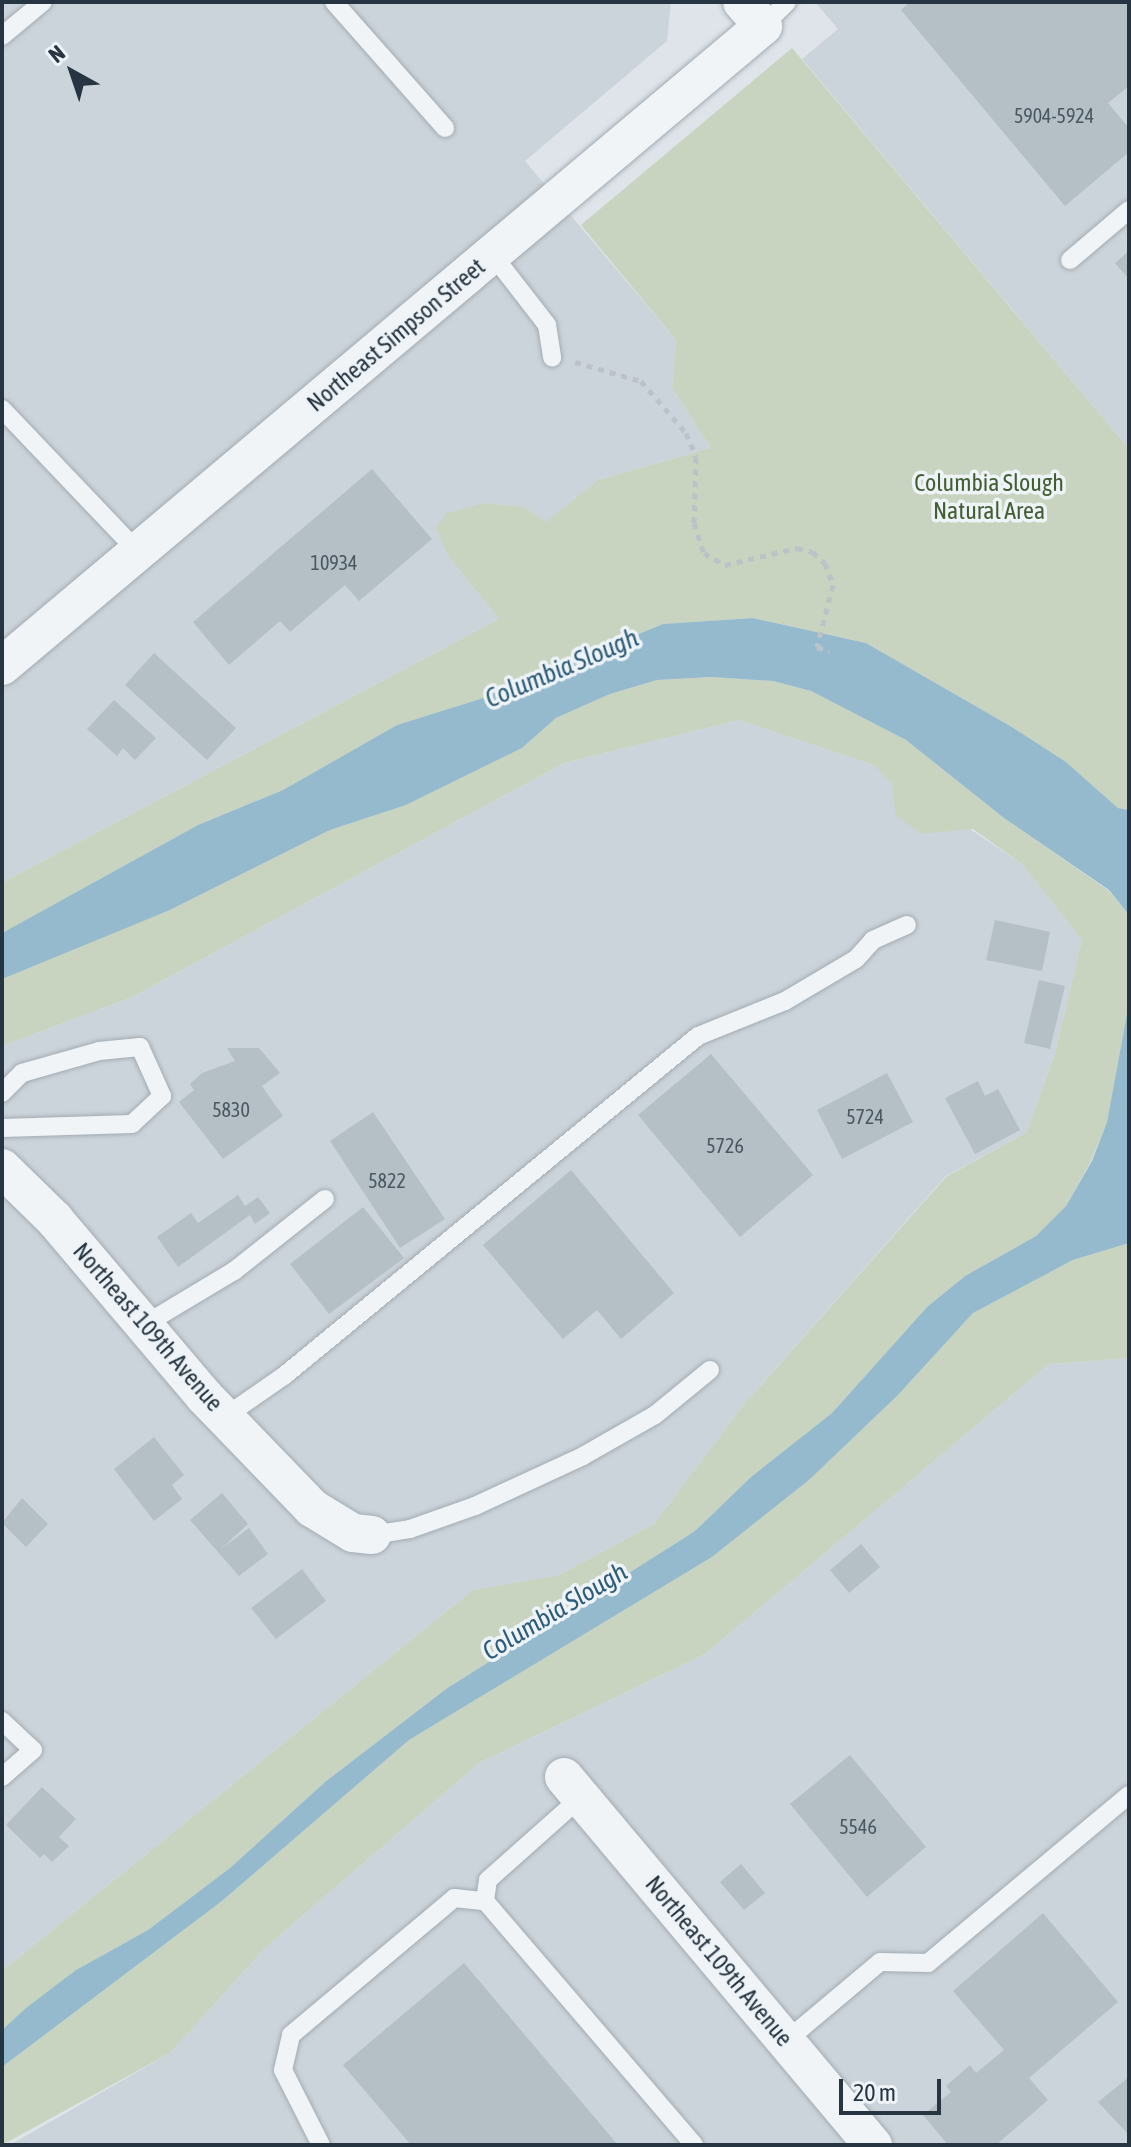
<!DOCTYPE html>
<html>
<head>
<meta charset="utf-8">
<style>
	body { margin:0 }
	#map { position:relative; width:1131px; height:2147px; overflow:hidden; background:#dee4e9; font-family:"Asap Condensed",sans-serif }
	div>[style] { position:absolute }
	[style*='--x'] { left:calc(var(--x)*1px); top:calc(var(--y)*1px); width:calc(var(--w)*1px); rotate:calc(var(--a)*1deg) }
	.built>* { inset:0; background:#ccd4db }
	.green>* { inset:0; background:#c8d4bf }
	.water>* { inset:0; background:#96bacd }
	.building>* { inset:0; background:#b5bfc6 }
	.path>* { height:5px; margin-top:-2.5px; transform-origin:0; background:repeating-linear-gradient(90deg,#bcc2c8 0 6px,transparent 0 12px) }
	.roads { filter:drop-shadow(0 0 2px #a3acb3) drop-shadow(0 0 2px #a3acb3) }
	.lane>* { height:18px; margin:-9px; padding:0 9px; transform-origin:9px; border-radius:9px; background:#f1f4f7 }
	.street>* { height:38px; margin:-19px; padding:0 19px; transform-origin:19px; border-radius:19px; background:#f1f4f7 }
	span { translate:-50% -50%; white-space:nowrap; text-align:center; line-height:1.15; -webkit-text-stroke:7px #eef3f7; paint-order:stroke }
	.number-label { font-size:20px; color:#4a5862 }
	.number-label span { -webkit-text-stroke-width:0 }
	.street-label { font-size:24px; color:#263541 }
	.park-label { font-size:24px; color:#425e32 }
	.water-label { font-size:26px; color:#2d5c79; font-style:italic }
	.frame { position:absolute; inset:0; border:4px solid #263541; pointer-events:none }
	.north { position:absolute; left:32px; top:32px; width:80px; height:80px; -webkit-text-stroke:6px #eef3f7; paint-order:stroke; rotate:320deg; font-size:22px; font-weight:700; line-height:32px; text-align:center; color:#263541 }
	.north::after { content:''; display:block; margin:auto; width:28px; height:36px; background:#263541; clip-path:polygon(50% 0,100% 100%,50% 72%,0 100%) }
	.scale { position:absolute; left:839px; top:2079px; width:102px; height:36px; box-sizing:border-box; border:4px solid #263541; border-top:0; padding-left:10px; font-size:24px; line-height:28px; white-space:nowrap; color:#263541; -webkit-text-stroke:6px #eef3f7; paint-order:stroke }
</style>
</head>
<body>
<div id="map">
	<div class="built">
		<div style="clip-path:polygon(2px 2px,671px 2px,667px 41px,525px 161px,676px 340px,672px 388px,711px 448px,598px 480px,546px 523px,524px 507px,484px 503px,448px 556px,499px 619px,2px 883px)"></div>
		<div style="clip-path:polygon(815px 2px,1129px 2px,1129px 449px,802px 59px,838px 29px)"></div>
		<div style="clip-path:polygon(739px 720px,874px 765px,1021px 863px,1082px 940px,1055px 1053px,1027px 1132px,945px 1177px,745px 1403px,654px 1524px,559px 1575px,473px 1590px,2px 1971px,2px 1046px,132px 997px,564px 763px)"></div>
		<div style="clip-path:polygon(1129px 1358px,1129px 2145px,10px 2145px,170px 2053px,265px 1948px,479px 1763px,705px 1654px,1049px 1364px)"></div>
	</div>
	<div class="green">
		<div style="clip-path:polygon(792px 48px,1129px 449px,1129px 810px,1118px 808px,1066px 762px,1012px 727px,866px 643px,753px 618px,663px 624px,480px 699px,397px 725px,283px 790px,198px 825px,2px 933px,2px 883px,499px 619px,448px 556px,436px 527px,447px 513px,484px 503px,524px 507px,546px 522px,598px 480px,711px 448px,672px 388px,676px 340px,581px 225px)"></div>
		<div style="clip-path:polygon(711px 677px,773px 681px,811px 691px,906px 740px,1004px 818px,1109px 891px,1129px 915px,1129px 1003px,1107px 1122px,1091px 1161px,1066px 1206px,1036px 1236px,965px 1276px,927px 1307px,832px 1413px,751px 1477px,695px 1531px,446px 1689px,325px 1782px,230px 1868px,148px 1930px,76px 1970px,2px 2030px,2px 1971px,473px 1590px,559px 1575px,654px 1524px,745px 1403px,946px 1177px,1027px 1132px,1055px 1053px,1082px 940px,1021px 863px,973px 829px,922px 834px,896px 816px,892px 784px,874px 765px,739px 720px,564px 763px,132px 997px,2px 1046px,2px 979px,21px 969px,170px 910px,330px 830px,406px 805px,522px 748px,556px 718px,610px 694px,657px 680px)"></div>
		<div style="clip-path:polygon(1129px 1243px,1129px 1358px,1049px 1364px,705px 1654px,479px 1763px,265px 1948px,170px 2053px,2px 2145px,2px 2067px,222px 1901px,409px 1740px,712px 1557px,809px 1480px,898px 1395px,973px 1313px,1073px 1260px)"></div>
	</div>
	<div class="water">
		<div style="clip-path:polygon(753px 618px,866px 643px,1012px 727px,1066px 762px,1118px 808px,1129px 810px,1129px 915px,1109px 890px,1004px 818px,906px 740px,811px 691px,773px 681px,711px 677px,657px 680px,610px 694px,556px 718px,522px 748px,406px 805px,330px 830px,170px 910px,2px 979px,2px 933px,198px 825px,283px 790px,397px 725px,480px 699px,663px 624px)"></div>
		<div style="clip-path:polygon(1129px 1003px,1129px 1243px,1073px 1260px,973px 1313px,898px 1395px,809px 1480px,712px 1557px,409px 1740px,222px 1901px,2px 2067px,2px 2030px,26px 2008px,76px 1970px,148px 1930px,230px 1868px,325px 1782px,446px 1689px,695px 1531px,751px 1477px,832px 1413px,927px 1307px,965px 1276px,1036px 1236px,1066px 1206px,1092px 1161px,1107px 1122px)"></div>
	</div>
	<div class="building">
		<div style="clip-path:polygon(910px 2px,1129px 2px,1129px 86px,1108px 103px,1129px 128px,1129px 152px,1065px 206px,901px 10px)"></div>
		<div style="clip-path:polygon(1129px 251px,1129px 279px,1115px 263px)"></div>
		<div style="clip-path:polygon(372px 469px,432px 539px,359px 601px,345px 585px,290px 632px,280px 621px,229px 665px,193px 622px)"></div>
		<div style="clip-path:polygon(154px 653px,236px 728px,207px 760px,125px 685px)"></div>
		<div style="clip-path:polygon(114px 700px,156px 738px,135px 760px,123px 748px,117px 756px,87px 729px)"></div>
		<div style="clip-path:polygon(995px 920px,1050px 932px,1042px 971px,986px 960px)"></div>
		<div style="clip-path:polygon(1039px 980px,1065px 986px,1050px 1049px,1024px 1043px)"></div>
		<div style="clip-path:polygon(227px 1048px,259px 1048px,280px 1073px,262px 1086px,283px 1116px,223px 1159px,179px 1102px,194px 1090px,190px 1084px,202px 1073px,235px 1061px)"></div>
		<div style="clip-path:polygon(711px 1054px,813px 1175px,740px 1237px,638px 1115px)"></div>
		<div style="clip-path:polygon(887px 1073px,913px 1122px,842px 1159px,817px 1110px)"></div>
		<div style="clip-path:polygon(978px 1081px,985px 1096px,998px 1089px,1020px 1130px,975px 1154px,945px 1098px)"></div>
		<div style="clip-path:polygon(373px 1112px,445px 1219px,400px 1248px,330px 1141px)"></div>
		<div style="clip-path:polygon(571px 1170px,674px 1293px,621px 1339px,597px 1310px,563px 1339px,483px 1245px)"></div>
		<div style="clip-path:polygon(238px 1195px,245px 1206px,258px 1197px,270px 1213px,255px 1224px,250px 1215px,178px 1267px,157px 1237px,191px 1213px,198px 1223px)"></div>
		<div style="clip-path:polygon(363px 1207px,404px 1258px,329px 1314px,290px 1264px)"></div>
		<div style="clip-path:polygon(154px 1437px,184px 1475px,172px 1485px,182px 1499px,154px 1521px,114px 1469px)"></div>
		<div style="clip-path:polygon(222px 1493px,248px 1524px,221px 1549px,249px 1528px,268px 1554px,239px 1576px,190px 1520px)"></div>
		<div style="clip-path:polygon(22px 1498px,48px 1524px,26px 1547px,2px 1523px)"></div>
		<div style="clip-path:polygon(861px 1544px,880px 1567px,849px 1593px,830px 1570px)"></div>
		<div style="clip-path:polygon(302px 1569px,326px 1601px,276px 1639px,251px 1608px)"></div>
		<div style="clip-path:polygon(850px 1755px,926px 1847px,867px 1897px,790px 1804px)"></div>
		<div style="clip-path:polygon(42px 1787px,76px 1819px,59px 1837px,69px 1846px,52px 1862px,44px 1854px,40px 1858px,6px 1825px)"></div>
		<div style="clip-path:polygon(741px 1864px,765px 1893px,744px 1910px,720px 1882px)"></div>
		<div style="clip-path:polygon(1043px 1913px,1118px 2002px,1029px 2078px,1048px 2100px,996px 2145px,948px 2145px,923px 2115px,951px 2092px,946px 2086px,970px 2065px,976px 2073px,1004px 2050px,953px 1991px)"></div>
		<div style="clip-path:polygon(464px 1963px,618px 2145px,411px 2145px,343px 2065px)"></div>
		<div style="clip-path:polygon(1129px 2077px,1129px 2135px,1098px 2102px)"></div>
	</div>
	<div class="path">
		<div style="--x:575;--y:362;--w:69;--a:16.1"></div>
		<div style="--x:641;--y:381;--w:69;--a:49.1"></div>
		<div style="--x:686;--y:433;--w:26;--a:67"></div>
		<div style="--x:696;--y:457;--w:66;--a:91.7"></div>
		<div style="--x:694;--y:523;--w:32;--a:72"></div>
		<div style="--x:704;--y:553;--w:24;--a:30"></div>
		<div style="--x:725;--y:565;--w:74;--a:-13.3"></div>
		<div style="--x:797;--y:548;--w:16;--a:14"></div>
		<div style="--x:813;--y:552;--w:16;--a:43"></div>
		<div style="--x:825;--y:563;--w:23;--a:70"></div>
		<div style="--x:833;--y:585;--w:64;--a:104.5"></div>
		<div style="--x:817;--y:647;--w:13;--a:18"></div>
	</div>
	<div class="roads">
		<div class="lane">
			<div style="--x:334;--y:2;--w:168;--a:48.6"></div>
			<div style="--x:763;--y:26;--w:34;--a:-45"></div>
			<div style="--x:2;--y:36;--w:53;--a:-39.7"></div>
			<div style="--x:492;--y:254;--w:90;--a:52.2"></div>
			<div style="--x:547;--y:325;--w:33;--a:81"></div>
			<div style="--x:1070;--y:260;--w:77;--a:-40.3"></div>
			<div style="--x:2;--y:409;--w:197;--a:46.4"></div>
			<div style="--x:2;--y:1093;--w:28;--a:-45"></div>
			<div style="--x:22;--y:1073;--w:80;--a:-15.9"></div>
			<div style="--x:99;--y:1051;--w:41;--a:-5.6"></div>
			<div style="--x:140;--y:1047;--w:54;--a:65.8"></div>
			<div style="--x:162;--y:1096;--w:41;--a:137"></div>
			<div style="--x:132;--y:1124;--w:130;--a:178.2"></div>
			<div style="--x:144;--y:1325;--w:105;--a:-31"></div>
			<div style="--x:234;--y:1271;--w:116;--a:-38.4"></div>
			<div style="--x:226;--y:1416;--w:72;--a:-34.8"></div>
			<div style="--x:285;--y:1375;--w:534;--a:-39.38"></div>
			<div style="--x:698;--y:1036;--w:94;--a:-21.9"></div>
			<div style="--x:785;--y:1001;--w:82;--a:-30.6"></div>
			<div style="--x:856;--y:959;--w:25;--a:-48"></div>
			<div style="--x:873;--y:940;--w:37;--a:-24"></div>
			<div style="--x:372;--y:1535;--w:38;--a:-9"></div>
			<div style="--x:410;--y:1529;--w:69;--a:-19.5"></div>
			<div style="--x:475;--y:1506;--w:119;--a:-24.8"></div>
			<div style="--x:583;--y:1456;--w:83;--a:-29.7"></div>
			<div style="--x:655;--y:1415;--w:71;--a:-39.3"></div>
			<div style="--x:2;--y:1721;--w:42;--a:43.1"></div>
			<div style="--x:33;--y:1750;--w:41;--a:138.9"></div>
			<div style="--x:485;--y:1901;--w:21;--a:-82"></div>
			<div style="--x:488;--y:1880;--w:125;--a:-41.7"></div>
			<div style="--x:786;--y:2041;--w:123;--a:-40"></div>
			<div style="--x:880;--y:1962;--w:48;--a:1.2"></div>
			<div style="--x:928;--y:1963;--w:262;--a:-39.9"></div>
			<div style="--x:321;--y:2145;--w:84;--a:-116.9"></div>
			<div style="--x:283;--y:2070;--w:36;--a:-77"></div>
			<div style="--x:291;--y:2035;--w:213;--a:-40"></div>
			<div style="--x:454;--y:1898;--w:31;--a:6"></div>
			<div style="--x:485;--y:1901;--w:321;--a:49.4"></div>
		</div>
		<div class="street">
			<div style="--x:2;--y:666;--w:994;--a:-40.06"></div>
			<div style="--x:763;--y:26;--w:32;--a:-131"></div>
			<div style="--x:2;--y:1168;--w:73;--a:44.4"></div>
			<div style="--x:54;--y:1219;--w:232;--a:49.7"></div>
			<div style="--x:204;--y:1396;--w:156;--a:46"></div>
			<div style="--x:312;--y:1508;--w:48;--a:31.4"></div>
			<div style="--x:353;--y:1533;--w:19;--a:6"></div>
			<div style="--x:564;--y:1777;--w:481;--a:50"></div>
		</div>
	</div>
	<div class="number-label">
		<span style="left:1054px;top:115px">5904-5924</span>
		<span style="left:334px;top:562px">10934</span>
		<span style="left:231px;top:1109px">5830</span>
		<span style="left:865px;top:1116px">5724</span>
		<span style="left:725px;top:1145px">5726</span>
		<span style="left:387px;top:1180px">5822</span>
		<span style="left:858px;top:1826px">5546</span>
	</div>
	<div class="street-label">
		<span style="left:396px;top:335px;rotate:-40deg">Northeast Simpson Street</span>
		<span style="left:148px;top:1327px;rotate:49deg">Northeast 109th Avenue</span>
		<span style="left:719px;top:1961px;rotate:50deg">Northeast 109th Avenue</span>
	</div>
	<div class="park-label">
		<span style="left:989px;top:497px">Columbia Slough<br>Natural Area</span>
	</div>
	<div class="water-label">
		<span style="left:562px;top:669px;rotate:-23deg">Columbia Slough</span>
		<span style="left:555px;top:1612px;rotate:-31deg">Columbia Slough</span>
	</div>
	<div class="frame"></div>
	<div class="north">N</div>
	<div class="scale">20 m</div>
</div>
</body>
</html>
